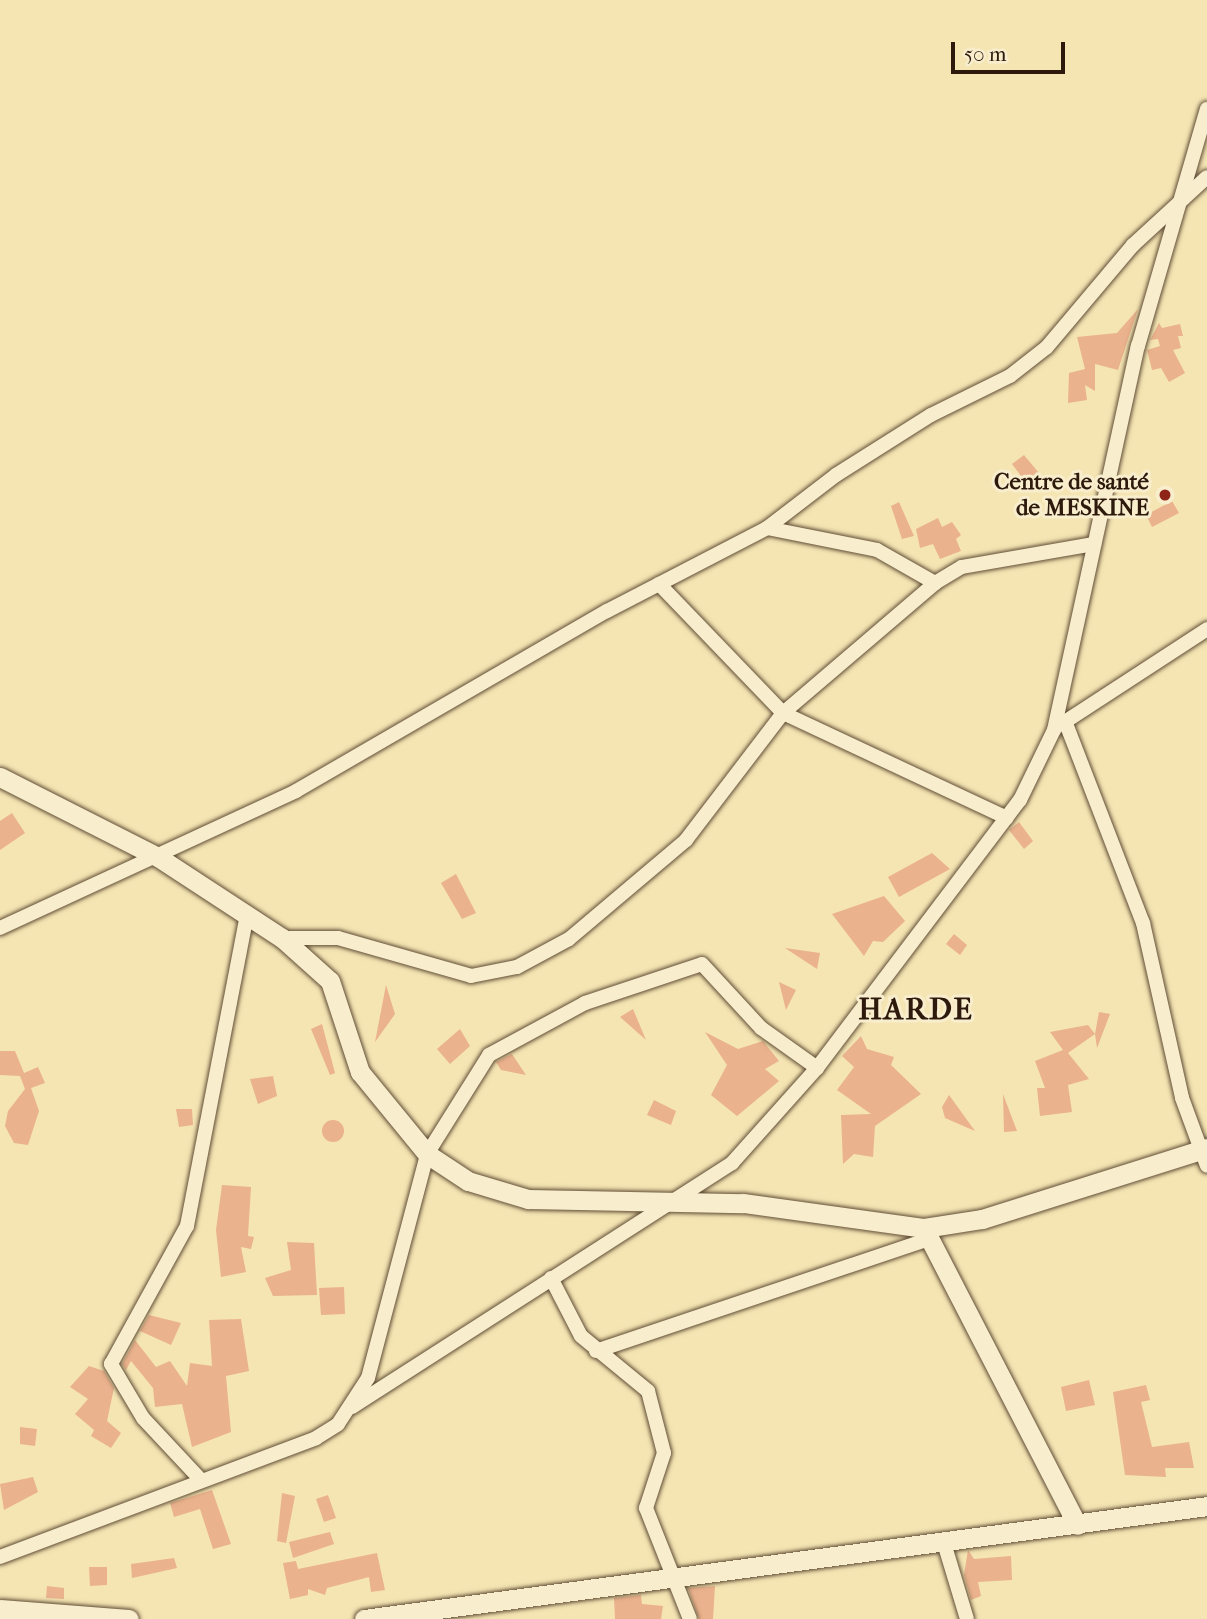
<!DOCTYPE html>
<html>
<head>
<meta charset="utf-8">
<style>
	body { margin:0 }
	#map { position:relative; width:1207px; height:1619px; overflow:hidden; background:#f5e5b3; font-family:"IM FELL French Canon",serif }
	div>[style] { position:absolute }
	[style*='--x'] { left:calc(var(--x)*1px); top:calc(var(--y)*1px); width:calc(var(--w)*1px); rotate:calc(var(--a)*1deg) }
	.building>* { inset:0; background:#eab28d }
	.round { border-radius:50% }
	.roads { filter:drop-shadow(0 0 2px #604d36) drop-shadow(0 0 2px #604d36) }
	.street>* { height:14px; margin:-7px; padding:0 7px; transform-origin:7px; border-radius:7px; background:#f8eece }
	.secondary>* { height:19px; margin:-9.5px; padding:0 9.5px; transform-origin:9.5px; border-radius:9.5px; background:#f8eece }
	.dots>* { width:19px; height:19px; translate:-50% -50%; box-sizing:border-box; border:4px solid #f8eece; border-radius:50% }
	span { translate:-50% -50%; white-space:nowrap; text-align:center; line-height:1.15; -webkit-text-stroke:6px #f8eece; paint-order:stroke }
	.poi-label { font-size:23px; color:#2e1a0c; font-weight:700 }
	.right { translate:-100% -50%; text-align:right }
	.district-label { font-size:30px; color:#2e1a0c; font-weight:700; letter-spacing:2px }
	.scale { position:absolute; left:951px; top:42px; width:114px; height:32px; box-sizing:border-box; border:4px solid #2e1a0c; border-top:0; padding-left:9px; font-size:21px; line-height:24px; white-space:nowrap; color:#2e1a0c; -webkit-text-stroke:5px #f8eece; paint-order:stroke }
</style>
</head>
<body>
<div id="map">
	<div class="building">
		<div style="clip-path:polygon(1138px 309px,1118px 370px,1095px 364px,1095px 391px,1085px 385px,1087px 400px,1068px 403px,1069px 373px,1085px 369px,1077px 337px,1117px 333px)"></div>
		<div style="clip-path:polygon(1159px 323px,1162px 328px,1180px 324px,1183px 336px,1178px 336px,1181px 348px,1173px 350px,1185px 373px,1169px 382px,1161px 368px,1152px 370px,1147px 350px,1160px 346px,1158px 339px,1150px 340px)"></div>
		<div style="clip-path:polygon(1024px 455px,1043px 478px,1030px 488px,1012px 464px)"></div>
		<div style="clip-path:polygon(1172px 501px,1179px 513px,1152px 527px,1146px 515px)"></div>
		<div style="clip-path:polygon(899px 502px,914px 536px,902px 539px,891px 506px)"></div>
		<div style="clip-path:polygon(938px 518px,942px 527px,952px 522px,961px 535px,956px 539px,961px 551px,940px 559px,933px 544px,920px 548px,916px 529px)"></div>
		<div style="clip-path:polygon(12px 813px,25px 833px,0 850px,0 821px)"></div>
		<div style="clip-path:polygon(1019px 822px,1033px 841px,1024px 849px,1009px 830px)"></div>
		<div style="clip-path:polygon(932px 853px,950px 869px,899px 897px,888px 877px)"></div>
		<div style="clip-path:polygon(456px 874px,476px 913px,462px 919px,441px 883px)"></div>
		<div style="clip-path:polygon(884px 896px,905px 921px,883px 942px,873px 941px,864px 956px,832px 914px)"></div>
		<div style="clip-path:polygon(954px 934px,967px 945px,960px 955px,946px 944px)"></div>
		<div style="clip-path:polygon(785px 948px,820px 953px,817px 969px)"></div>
		<div style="clip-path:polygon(779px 982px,796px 990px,786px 1010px)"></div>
		<div style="clip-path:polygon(386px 985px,395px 1014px,375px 1042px)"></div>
		<div style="clip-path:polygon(633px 1009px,646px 1040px,620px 1017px)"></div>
		<div style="clip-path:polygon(1099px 1012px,1110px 1014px,1097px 1048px,1095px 1034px,1068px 1053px,1089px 1079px,1068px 1085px,1072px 1112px,1040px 1116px,1037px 1088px,1045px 1088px,1035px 1061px,1063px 1050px,1050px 1032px,1088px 1025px,1095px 1034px)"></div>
		<div style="clip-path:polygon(322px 1024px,335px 1073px,330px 1075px,311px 1029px)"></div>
		<div style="clip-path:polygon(460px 1029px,470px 1046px,450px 1064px,437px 1049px)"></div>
		<div style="clip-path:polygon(705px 1032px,738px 1049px,763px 1041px,779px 1061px,765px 1069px,779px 1081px,737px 1116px,711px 1095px,727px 1065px)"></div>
		<div style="clip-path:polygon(861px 1036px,867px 1049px,894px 1057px,891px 1065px,921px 1094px,875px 1126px,873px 1157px,854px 1154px,843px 1164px,841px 1115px,871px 1114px,837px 1090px,854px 1067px,842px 1056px)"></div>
		<div style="clip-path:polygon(0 1051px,15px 1051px,24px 1073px,38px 1067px,45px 1083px,31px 1088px,39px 1111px,28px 1145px,14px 1143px,5px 1126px,8px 1111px,25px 1089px,20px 1076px,0 1075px)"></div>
		<div style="clip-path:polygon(512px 1054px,526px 1075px,501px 1070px,496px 1062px)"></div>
		<div style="clip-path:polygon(273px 1076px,277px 1096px,258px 1104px,250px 1079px)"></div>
		<div style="clip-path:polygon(1003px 1094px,1017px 1131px,1004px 1132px)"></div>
		<div style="clip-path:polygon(949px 1095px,975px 1131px,945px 1118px,942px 1107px)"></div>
		<div style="clip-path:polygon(654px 1100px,676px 1111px,671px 1125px,647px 1115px)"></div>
		<div style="clip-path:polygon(176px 1109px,192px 1109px,193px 1125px,179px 1127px)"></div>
		<div class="round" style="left:322px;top:1120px;width:22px;height:22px"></div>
		<div style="clip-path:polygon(222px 1185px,251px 1187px,248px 1236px,254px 1237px,251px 1249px,241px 1247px,246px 1272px,221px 1277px,216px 1230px)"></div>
		<div style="clip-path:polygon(287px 1242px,314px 1243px,317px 1295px,273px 1296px,265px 1278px,291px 1270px)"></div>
		<div style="clip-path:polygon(344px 1287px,345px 1314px,321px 1315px,319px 1288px)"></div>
		<div style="clip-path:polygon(149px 1315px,181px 1323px,171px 1345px,140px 1331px)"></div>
		<div style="clip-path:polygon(241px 1319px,249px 1371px,226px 1376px,231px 1432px,192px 1447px,182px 1404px,155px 1407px,153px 1388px,131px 1361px,126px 1370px,122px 1364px,135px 1340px,156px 1367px,170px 1361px,187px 1386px,190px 1363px,212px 1366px,209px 1320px)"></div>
		<div style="clip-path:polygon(89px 1366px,104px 1371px,114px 1388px,107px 1421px,121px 1433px,111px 1448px,91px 1436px,94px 1430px,75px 1414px,88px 1399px,70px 1387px)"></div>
		<div style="clip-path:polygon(1089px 1380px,1095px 1405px,1066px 1411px,1061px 1387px)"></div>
		<div style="clip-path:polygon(1146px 1385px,1150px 1400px,1141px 1402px,1152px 1447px,1189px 1442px,1194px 1468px,1165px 1468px,1166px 1477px,1125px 1475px,1113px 1392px)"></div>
		<div style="clip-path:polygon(20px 1427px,37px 1429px,35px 1446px,20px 1444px)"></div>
		<div style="clip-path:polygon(33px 1477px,38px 1492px,4px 1510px,0 1484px)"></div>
		<div style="clip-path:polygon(212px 1490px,231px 1544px,213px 1549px,200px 1509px,174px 1517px,170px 1503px)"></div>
		<div style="clip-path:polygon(282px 1493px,295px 1496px,286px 1543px,277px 1541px)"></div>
		<div style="clip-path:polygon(328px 1495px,336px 1518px,324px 1522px,316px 1499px)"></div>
		<div style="clip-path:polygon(330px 1532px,334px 1544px,293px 1558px,289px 1542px)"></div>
		<div style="clip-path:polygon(968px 1550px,974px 1559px,1011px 1556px,1012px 1580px,978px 1582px,981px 1596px,971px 1600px,964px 1575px)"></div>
		<div style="clip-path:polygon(377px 1553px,385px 1590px,371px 1592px,369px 1577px,327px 1588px,325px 1595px,308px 1589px,308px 1595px,290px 1599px,283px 1563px,296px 1561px,298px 1569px)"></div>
		<div style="clip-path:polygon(174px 1558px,177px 1568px,132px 1578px,131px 1564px)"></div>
		<div style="clip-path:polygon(89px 1567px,107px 1567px,107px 1585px,90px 1586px)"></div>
		<div style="clip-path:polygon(47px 1586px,64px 1588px,64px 1599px,46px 1598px)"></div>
		<div style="clip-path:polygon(715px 1586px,713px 1619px,699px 1619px,688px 1588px)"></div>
		<div style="clip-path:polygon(641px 1595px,642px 1604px,663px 1606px,661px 1619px,615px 1619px,614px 1598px)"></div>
	</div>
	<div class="roads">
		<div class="street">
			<div style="--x:767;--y:528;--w:112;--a:11.3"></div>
			<div style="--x:877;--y:550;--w:67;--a:29.6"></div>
			<div style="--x:659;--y:584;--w:179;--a:46.1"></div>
			<div style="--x:783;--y:713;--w:247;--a:25.1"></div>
			<div style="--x:1065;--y:721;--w:217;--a:68.9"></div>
			<div style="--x:1143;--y:923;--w:179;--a:77.4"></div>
			<div style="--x:1182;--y:1098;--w:72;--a:69.8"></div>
			<div style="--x:1060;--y:725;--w:176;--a:-33.1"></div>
			<div style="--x:0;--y:928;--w:326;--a:-24.8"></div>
			<div style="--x:296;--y:791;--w:359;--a:-30.1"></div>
			<div style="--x:607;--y:611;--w:180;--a:-27.4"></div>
			<div style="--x:767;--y:528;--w:87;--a:-37.5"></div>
			<div style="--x:836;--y:475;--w:112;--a:-32.3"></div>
			<div style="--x:931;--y:415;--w:88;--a:-26.3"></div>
			<div style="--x:1010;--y:376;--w:47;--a:-38.1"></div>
			<div style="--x:1047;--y:347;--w:133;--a:-49.9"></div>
			<div style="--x:1133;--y:245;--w:100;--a:-42.6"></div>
			<div style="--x:282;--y:938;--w:56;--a:0"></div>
			<div style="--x:338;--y:938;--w:138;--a:15.9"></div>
			<div style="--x:471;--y:976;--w:47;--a:-11.1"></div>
			<div style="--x:517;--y:967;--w:59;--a:-28.3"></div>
			<div style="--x:569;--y:939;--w:153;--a:-40.2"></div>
			<div style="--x:686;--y:840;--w:160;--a:-52.6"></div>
			<div style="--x:783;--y:713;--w:200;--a:-40.5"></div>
			<div style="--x:935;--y:583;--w:31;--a:-31"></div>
			<div style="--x:962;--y:567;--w:134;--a:-9.9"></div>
			<div style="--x:551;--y:1278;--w:65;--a:62.7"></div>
			<div style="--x:581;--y:1336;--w:87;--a:39.4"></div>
			<div style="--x:648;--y:1391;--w:64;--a:75.5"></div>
			<div style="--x:664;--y:1453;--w:58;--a:108.1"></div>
			<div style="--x:646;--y:1508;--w:119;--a:68.4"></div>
			<div style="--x:596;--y:1351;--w:351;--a:-18.6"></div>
			<div style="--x:352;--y:1407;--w:452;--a:-32.7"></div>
			<div style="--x:732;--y:1163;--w:127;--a:-48.2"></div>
			<div style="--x:817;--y:1068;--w:336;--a:-52.9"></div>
			<div style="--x:1020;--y:800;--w:78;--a:-64.1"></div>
			<div style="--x:1054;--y:730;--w:393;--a:-77.7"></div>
			<div style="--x:1138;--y:346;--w:247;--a:-73.8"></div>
			<div style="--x:200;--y:1479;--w:83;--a:-133.1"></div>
			<div style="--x:143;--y:1418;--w:63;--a:-120.7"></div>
			<div style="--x:111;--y:1364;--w:158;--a:-61.2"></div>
			<div style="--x:187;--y:1226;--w:312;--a:-79.1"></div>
			<div style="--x:944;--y:1543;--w:79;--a:73.2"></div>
			<div style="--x:0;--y:1557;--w:338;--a:-20.6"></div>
			<div style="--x:316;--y:1438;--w:26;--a:-32"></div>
			<div style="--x:338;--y:1424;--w:55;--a:-56.9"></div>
			<div style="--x:368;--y:1378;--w:232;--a:-75.2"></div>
			<div style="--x:427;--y:1154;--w:117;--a:-57.9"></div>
			<div style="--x:489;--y:1055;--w:109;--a:-28.4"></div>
			<div style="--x:585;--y:1003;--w:123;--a:-18.4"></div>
			<div style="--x:702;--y:964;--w:87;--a:47.3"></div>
			<div style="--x:761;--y:1028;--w:69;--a:35.5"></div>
		</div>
		<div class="secondary">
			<div style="--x:0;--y:777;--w:177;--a:26.9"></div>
			<div style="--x:158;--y:857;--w:148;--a:33.2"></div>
			<div style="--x:282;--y:938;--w:64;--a:41.9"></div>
			<div style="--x:330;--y:981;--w:96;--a:71.8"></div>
			<div style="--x:360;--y:1072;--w:106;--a:50.7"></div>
			<div style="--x:427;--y:1154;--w:49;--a:33.4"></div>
			<div style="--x:468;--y:1181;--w:63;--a:16.7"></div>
			<div style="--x:528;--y:1199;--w:215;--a:1.1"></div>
			<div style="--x:743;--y:1203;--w:183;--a:7.9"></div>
			<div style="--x:924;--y:1228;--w:334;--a:62.7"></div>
			<div style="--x:924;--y:1228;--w:59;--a:-8.8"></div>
			<div style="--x:982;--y:1219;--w:236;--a:-17.5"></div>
			<div style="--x:0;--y:1609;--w:129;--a:4.4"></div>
			<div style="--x:364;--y:1619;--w:851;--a:-7.63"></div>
		</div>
	</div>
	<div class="dots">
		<div style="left:1165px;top:495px;background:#8f2418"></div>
	</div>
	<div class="poi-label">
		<span class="right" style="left:1149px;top:495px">Centre de santé<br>de MESKINE</span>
	</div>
	<div class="district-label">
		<span style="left:916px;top:1010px">HARDE</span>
	</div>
	<div class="scale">50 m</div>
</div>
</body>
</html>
